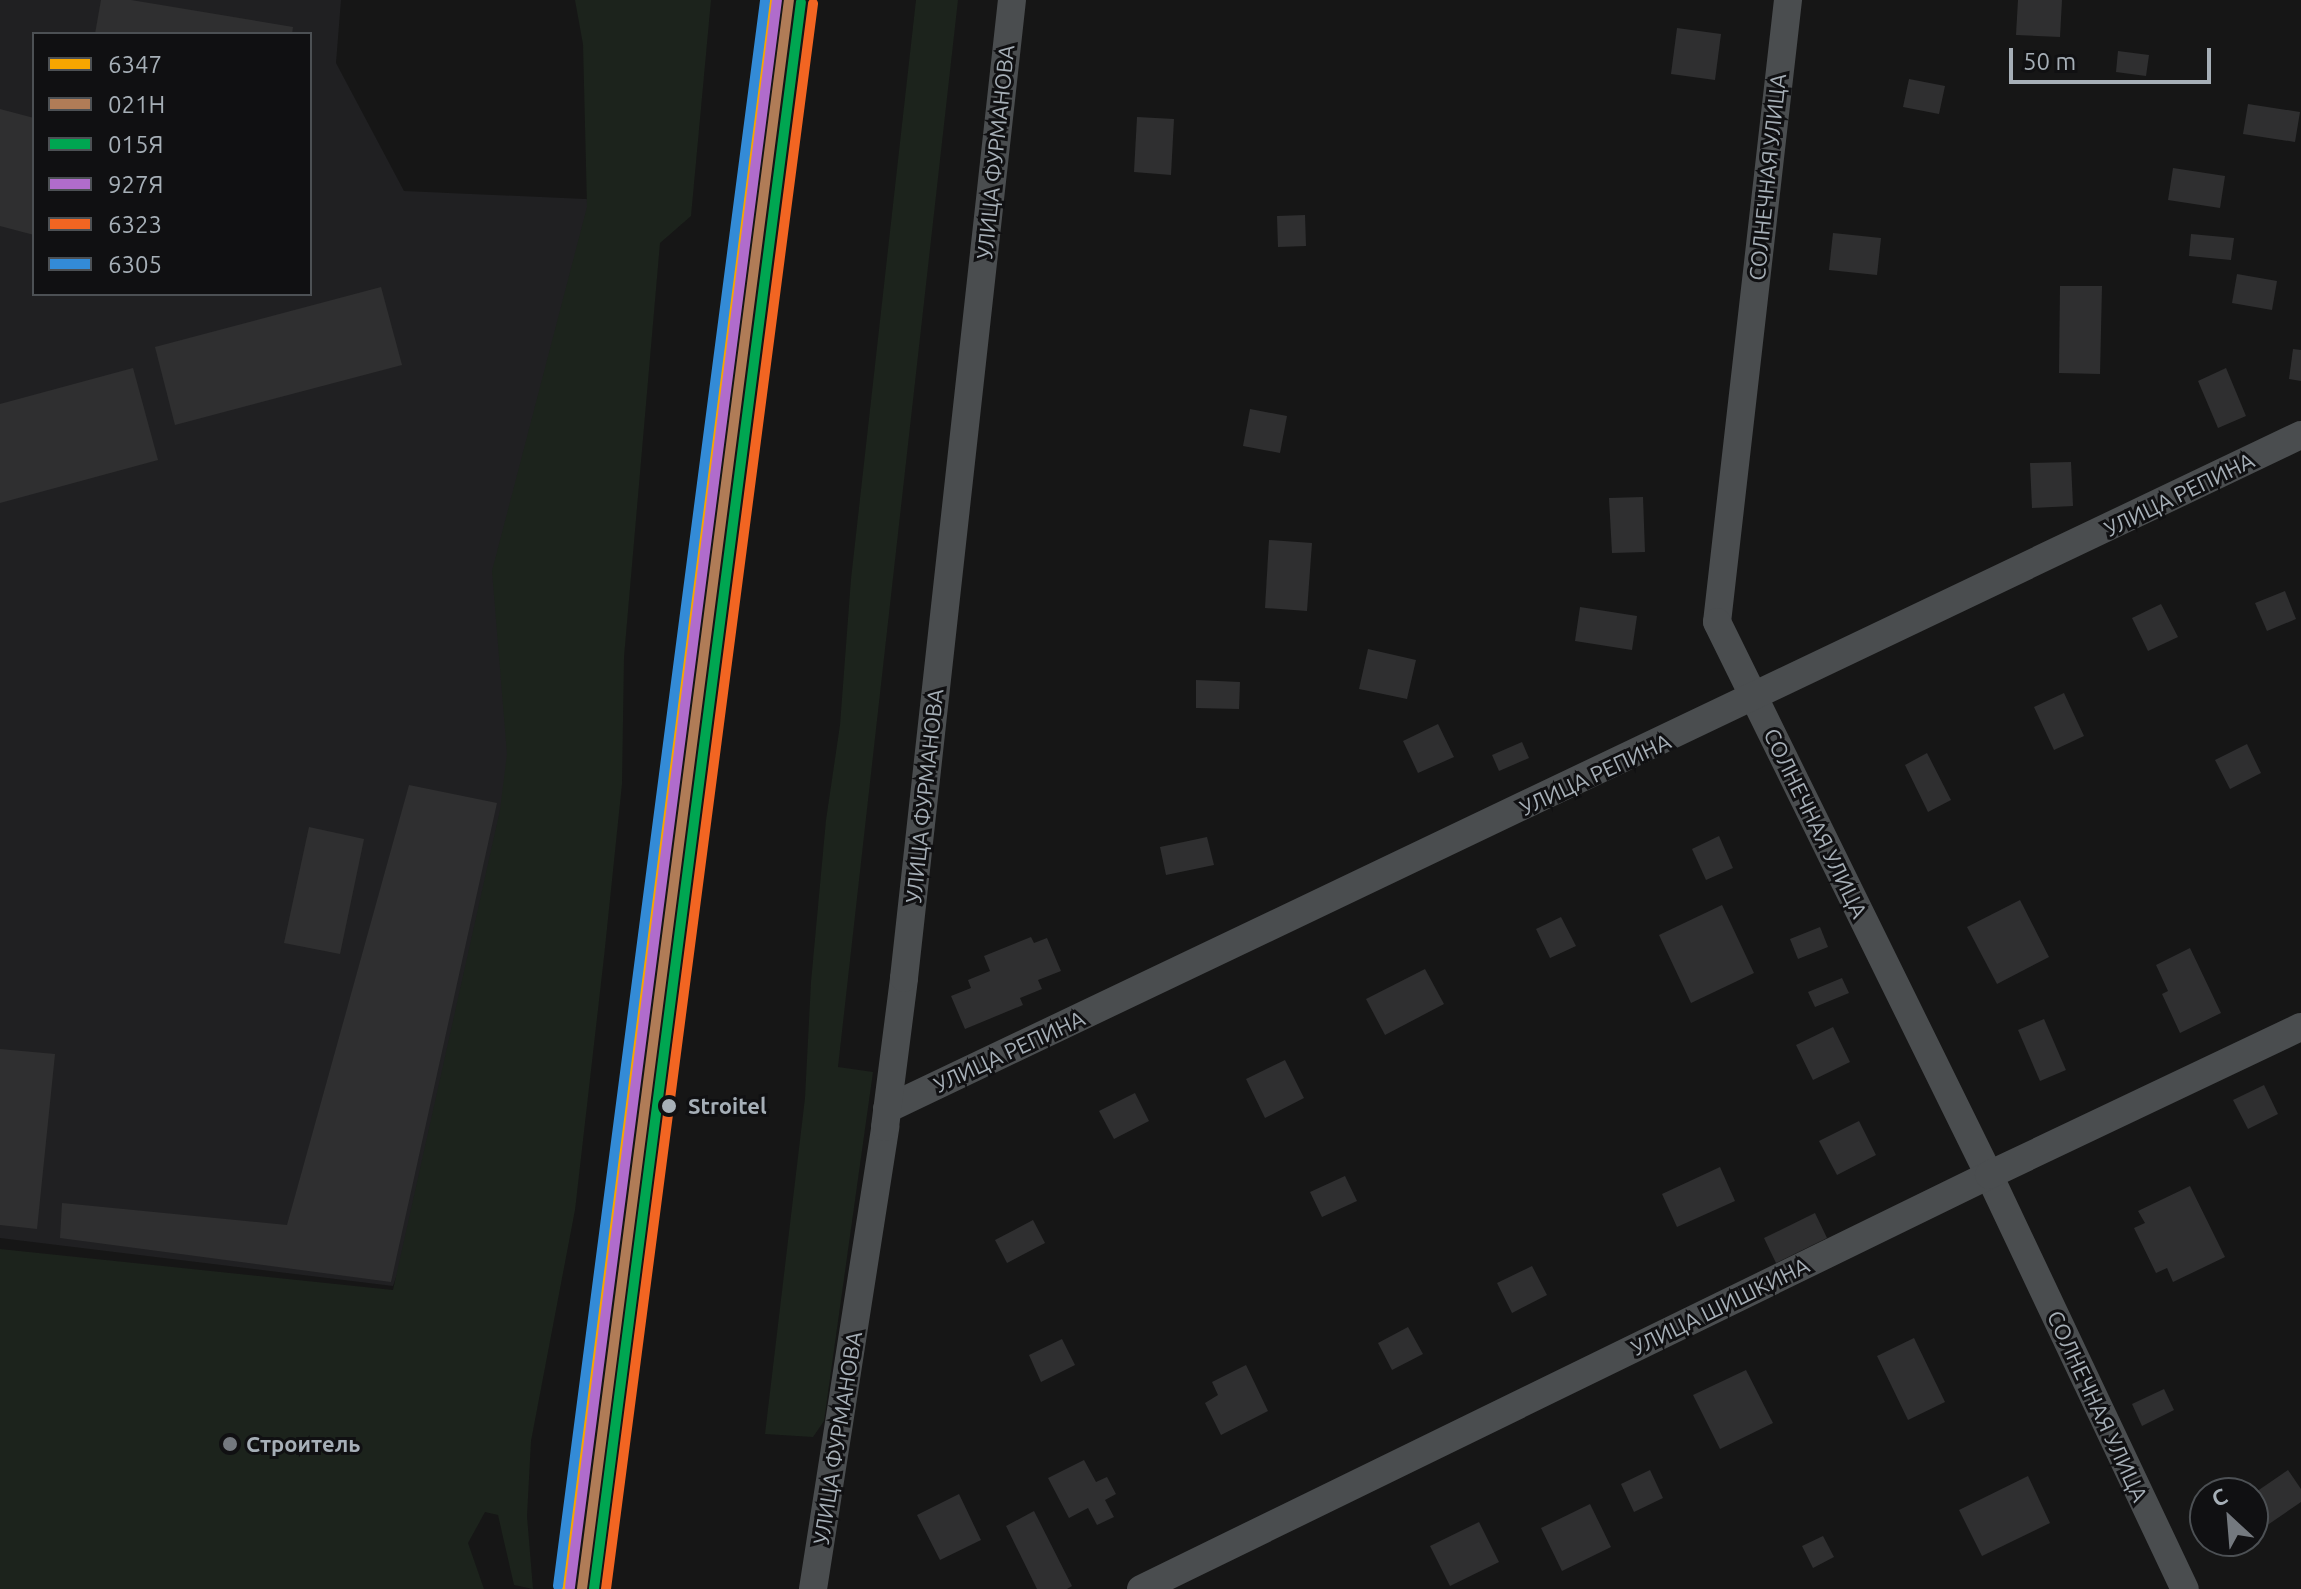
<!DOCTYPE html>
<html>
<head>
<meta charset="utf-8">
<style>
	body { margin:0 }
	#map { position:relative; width:2301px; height:1589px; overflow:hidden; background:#161616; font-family:Ubuntu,sans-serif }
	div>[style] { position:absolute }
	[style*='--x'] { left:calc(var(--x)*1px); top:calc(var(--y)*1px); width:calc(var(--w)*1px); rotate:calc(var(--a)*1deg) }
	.built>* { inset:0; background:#202022 }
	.green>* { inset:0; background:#1c231c }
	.building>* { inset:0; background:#2f2f30 }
	.minor>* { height:28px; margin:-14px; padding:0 14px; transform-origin:14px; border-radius:14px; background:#4a4d4f }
	.rail-1>* { height:10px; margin:-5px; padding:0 5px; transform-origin:5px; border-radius:5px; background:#f7a600 }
	.rail-2>* { height:10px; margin:-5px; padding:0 5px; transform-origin:5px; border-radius:5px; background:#b07c57 }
	.rail-3>* { height:10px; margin:-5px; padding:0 5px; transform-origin:5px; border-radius:5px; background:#00a651 }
	.rail-4>* { height:10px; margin:-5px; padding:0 5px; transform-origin:5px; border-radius:5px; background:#b06ccc }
	.rail-5>* { height:10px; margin:-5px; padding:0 5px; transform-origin:5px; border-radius:5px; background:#f26522 }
	.rail-6>* { height:10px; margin:-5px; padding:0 5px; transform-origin:5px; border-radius:5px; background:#338bd7 }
	.dots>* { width:22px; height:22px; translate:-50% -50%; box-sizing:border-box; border:4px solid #101012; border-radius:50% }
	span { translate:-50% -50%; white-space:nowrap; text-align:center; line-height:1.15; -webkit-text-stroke:6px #101012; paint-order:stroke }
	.street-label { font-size:22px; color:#a6afb7 }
	.stop-label { font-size:22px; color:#a6afb7; font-weight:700 }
	.left { translate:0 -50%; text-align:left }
	.poi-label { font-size:22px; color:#a6afb7; font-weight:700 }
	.legend { position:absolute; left:32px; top:32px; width:280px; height:264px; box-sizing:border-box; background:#101012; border:2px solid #4c5054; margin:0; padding:10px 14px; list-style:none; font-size:24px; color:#a6afb7 }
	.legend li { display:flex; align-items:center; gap:16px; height:40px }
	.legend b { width:40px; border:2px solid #4c5054 }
	.north { position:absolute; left:2189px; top:1477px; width:80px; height:80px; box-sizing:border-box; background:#101012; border:2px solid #4c5054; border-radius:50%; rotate:334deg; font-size:22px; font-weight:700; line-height:32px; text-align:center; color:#a6afb7 }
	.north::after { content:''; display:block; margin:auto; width:28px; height:36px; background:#74797f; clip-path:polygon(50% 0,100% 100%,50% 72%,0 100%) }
	.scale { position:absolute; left:2009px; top:48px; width:202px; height:36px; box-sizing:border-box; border:4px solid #a6afb7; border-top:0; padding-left:10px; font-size:24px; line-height:28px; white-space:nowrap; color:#a6afb7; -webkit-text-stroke:6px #101012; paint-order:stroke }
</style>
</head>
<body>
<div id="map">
	<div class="built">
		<div style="clip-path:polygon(evenodd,0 0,341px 0,336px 63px,404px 191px,607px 200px,541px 868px,393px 1286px,0 1238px,0 0,34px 34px,310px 34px,310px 294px,34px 294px,34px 34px)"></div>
	</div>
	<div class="green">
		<div style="clip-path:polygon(575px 0,711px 0,691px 216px,660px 243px,624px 657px,622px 784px,604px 957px,575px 1210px,531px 1441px,527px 1516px,533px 1589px,514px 1585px,498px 1515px,485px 1512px,468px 1543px,484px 1589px,0 1589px,0 1249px,393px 1290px,500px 810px,507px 754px,492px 571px,587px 207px,583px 44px)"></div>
		<div style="clip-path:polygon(916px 0,958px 0,838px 1067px,873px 1072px,824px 1421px,813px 1437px,765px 1434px,805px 1098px,811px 982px,826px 820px,840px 725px,851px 579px)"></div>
	</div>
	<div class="building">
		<div style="clip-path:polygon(101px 0,131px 0,293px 27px,292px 34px,95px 34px)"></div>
		<div style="clip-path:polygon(2018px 0,2062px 0,2060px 37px,2016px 35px)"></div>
		<div style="clip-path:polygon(1677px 28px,1721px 34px,1715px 80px,1671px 74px)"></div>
		<div style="clip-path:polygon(2118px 51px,2149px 55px,2146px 76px,2116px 72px)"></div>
		<div style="clip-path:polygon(1909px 79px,1945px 86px,1939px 114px,1903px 107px)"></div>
		<div style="clip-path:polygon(2248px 104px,2300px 112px,2295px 142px,2243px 134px)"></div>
		<div style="clip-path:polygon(0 109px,34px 118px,34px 235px,0 226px)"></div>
		<div style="clip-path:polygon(1137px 117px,1174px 119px,1171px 175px,1134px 172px)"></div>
		<div style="clip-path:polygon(2173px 168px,2225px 176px,2220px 208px,2168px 200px)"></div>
		<div style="clip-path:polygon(1305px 215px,1306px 246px,1278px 247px,1277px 216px)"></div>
		<div style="clip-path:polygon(1833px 233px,1881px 238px,1877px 275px,1829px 270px)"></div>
		<div style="clip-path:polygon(2191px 234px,2234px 238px,2231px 260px,2189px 256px)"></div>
		<div style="clip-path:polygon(2237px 274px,2277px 281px,2272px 310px,2232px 303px)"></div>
		<div style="clip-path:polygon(2060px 286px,2102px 286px,2100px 374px,2059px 373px)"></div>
		<div style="clip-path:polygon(381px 287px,402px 365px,175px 425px,155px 347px)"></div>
		<div style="clip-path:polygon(2293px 349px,2301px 350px,2301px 381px,2289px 379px)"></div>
		<div style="clip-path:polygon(133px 368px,158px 460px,0 503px,0 404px)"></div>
		<div style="clip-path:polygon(2226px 368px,2246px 416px,2218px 428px,2198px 381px)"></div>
		<div style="clip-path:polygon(1250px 409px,1287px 416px,1280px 453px,1243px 446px)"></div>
		<div style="clip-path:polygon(2071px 462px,2073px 506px,2032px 508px,2030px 463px)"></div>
		<div style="clip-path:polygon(1643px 497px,1645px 552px,1612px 553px,1609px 498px)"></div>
		<div style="clip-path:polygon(1269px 540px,1312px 543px,1307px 611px,1265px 608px)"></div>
		<div style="clip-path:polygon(2285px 591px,2296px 619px,2267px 631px,2255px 603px)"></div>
		<div style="clip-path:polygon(2161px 604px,2178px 637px,2148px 651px,2132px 618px)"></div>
		<div style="clip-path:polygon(1580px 607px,1637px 616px,1632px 650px,1575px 641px)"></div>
		<div style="clip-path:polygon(1368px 649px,1416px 660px,1407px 699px,1359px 689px)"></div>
		<div style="clip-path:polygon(1196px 680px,1240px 682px,1239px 709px,1196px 708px)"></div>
		<div style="clip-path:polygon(2064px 693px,2084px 736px,2054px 750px,2034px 707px)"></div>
		<div style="clip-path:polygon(1438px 724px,1454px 757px,1418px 773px,1403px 741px)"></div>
		<div style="clip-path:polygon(1522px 742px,1529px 758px,1499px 771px,1492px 755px)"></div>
		<div style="clip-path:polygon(2247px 744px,2261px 773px,2230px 789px,2215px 760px)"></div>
		<div style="clip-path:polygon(1927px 753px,1951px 800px,1928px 812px,1905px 765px)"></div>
		<div style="clip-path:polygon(409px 785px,497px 803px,391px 1282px,60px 1238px,62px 1203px,287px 1225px)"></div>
		<div style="clip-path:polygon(309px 827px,364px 839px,340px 954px,284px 943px)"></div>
		<div style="clip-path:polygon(1719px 836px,1733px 868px,1706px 880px,1692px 849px)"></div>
		<div style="clip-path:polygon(1207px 837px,1214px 865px,1166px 875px,1160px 847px)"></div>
		<div style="clip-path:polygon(2020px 900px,2049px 957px,1997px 984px,1967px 927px)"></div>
		<div style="clip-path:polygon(1722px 905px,1754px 973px,1691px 1003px,1659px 935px)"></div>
		<div style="clip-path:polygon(1561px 917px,1576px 946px,1550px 958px,1536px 929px)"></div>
		<div style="clip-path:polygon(1820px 927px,1828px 947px,1798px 959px,1790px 939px)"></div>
		<div style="clip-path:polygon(1031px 937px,1034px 943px,1047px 938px,1061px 971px,1038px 980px,1042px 989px,1020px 998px,1023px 1005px,965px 1029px,951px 996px,971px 988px,968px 980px,990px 971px,984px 956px)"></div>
		<div style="clip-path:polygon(2190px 948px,2221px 1013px,2180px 1033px,2162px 994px,2168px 991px,2156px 965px)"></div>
		<div style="clip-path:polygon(1425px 969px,1444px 1004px,1385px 1035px,1366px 999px)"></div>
		<div style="clip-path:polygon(1842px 978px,1849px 993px,1815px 1007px,1808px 992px)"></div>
		<div style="clip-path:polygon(2044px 1019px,2066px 1070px,2040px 1081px,2018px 1030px)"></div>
		<div style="clip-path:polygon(1833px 1027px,1850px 1062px,1813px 1080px,1796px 1045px)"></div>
		<div style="clip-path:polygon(0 1049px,55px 1054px,37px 1229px,0 1225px)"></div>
		<div style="clip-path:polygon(1285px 1060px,1304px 1098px,1265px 1118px,1246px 1079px)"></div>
		<div style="clip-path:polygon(2264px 1085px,2278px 1114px,2248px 1129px,2233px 1100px)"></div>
		<div style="clip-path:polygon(1135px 1093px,1149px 1121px,1114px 1139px,1099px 1111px)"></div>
		<div style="clip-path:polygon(1859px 1121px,1876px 1155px,1837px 1175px,1819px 1141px)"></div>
		<div style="clip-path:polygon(1720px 1167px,1735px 1201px,1677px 1227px,1662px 1194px)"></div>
		<div style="clip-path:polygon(1345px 1176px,1357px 1201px,1322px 1217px,1310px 1192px)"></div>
		<div style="clip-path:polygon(2190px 1186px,2225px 1257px,2173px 1282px,2167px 1268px,2156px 1273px,2134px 1228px,2145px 1223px,2138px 1211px)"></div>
		<div style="clip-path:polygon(1815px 1213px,1827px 1238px,1776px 1263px,1764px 1238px)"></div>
		<div style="clip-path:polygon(1033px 1220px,1045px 1243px,1007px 1263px,995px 1240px)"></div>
		<div style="clip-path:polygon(1532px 1266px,1547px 1295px,1512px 1313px,1497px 1283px)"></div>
		<div style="clip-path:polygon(1408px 1327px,1423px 1354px,1392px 1370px,1378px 1343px)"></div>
		<div style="clip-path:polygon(1914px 1338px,1945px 1402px,1908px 1420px,1877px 1356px)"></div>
		<div style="clip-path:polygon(1062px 1339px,1075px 1365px,1041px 1382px,1029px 1355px)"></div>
		<div style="clip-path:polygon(1246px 1365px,1268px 1411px,1221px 1435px,1205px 1403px,1218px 1395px,1212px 1382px)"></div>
		<div style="clip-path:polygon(1746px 1370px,1773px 1423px,1720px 1449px,1693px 1395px)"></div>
		<div style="clip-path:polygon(2164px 1389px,2174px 1410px,2142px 1426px,2132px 1404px)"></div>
		<div style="clip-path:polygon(1084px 1460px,1096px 1482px,1107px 1477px,1116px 1494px,1105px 1500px,1114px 1517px,1097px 1525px,1088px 1508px,1069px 1518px,1048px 1478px)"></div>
		<div style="clip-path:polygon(1650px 1470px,1663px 1498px,1634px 1512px,1621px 1484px)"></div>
		<div style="clip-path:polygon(2288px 1470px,2301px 1489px,2301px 1502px,2253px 1535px,2253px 1494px)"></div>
		<div style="clip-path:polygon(2028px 1476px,2050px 1523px,1982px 1556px,1959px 1510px)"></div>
		<div style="clip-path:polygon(959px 1494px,981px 1540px,940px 1560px,917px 1515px)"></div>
		<div style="clip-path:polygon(1590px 1504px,1611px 1547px,1562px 1571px,1541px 1528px)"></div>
		<div style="clip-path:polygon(1034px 1511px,1072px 1586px,1067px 1589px,1037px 1589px,1006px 1526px)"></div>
		<div style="clip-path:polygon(1479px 1522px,1499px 1562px,1450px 1586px,1430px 1546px)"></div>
		<div style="clip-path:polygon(1823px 1536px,1834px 1557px,1813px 1568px,1802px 1546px)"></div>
	</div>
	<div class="minor">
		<div style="--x:1788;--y:0;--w:626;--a:96.51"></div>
		<div style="--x:1717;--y:622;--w:616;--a:63.81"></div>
		<div style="--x:1989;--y:1175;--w:458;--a:64.7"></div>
		<div style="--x:887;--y:1109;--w:1566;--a:-25.49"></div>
		<div style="--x:813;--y:1589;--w:468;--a:-81.1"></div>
		<div style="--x:885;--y:1127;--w:150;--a:-82.7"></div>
		<div style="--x:904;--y:978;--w:984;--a:-83.7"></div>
		<div style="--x:1141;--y:1589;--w:944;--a:-26.02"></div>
		<div style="--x:1989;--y:1175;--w:345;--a:-25.4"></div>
	</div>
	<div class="rail-1">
		<div style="--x:563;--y:1589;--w:1603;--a:-82.54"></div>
	</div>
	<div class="rail-2">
		<div style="--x:582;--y:1589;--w:1602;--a:-82.58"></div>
	</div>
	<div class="rail-3">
		<div style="--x:594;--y:1589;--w:1600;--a:-82.57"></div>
	</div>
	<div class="rail-4">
		<div style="--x:570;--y:1587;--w:1600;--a:-82.57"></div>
	</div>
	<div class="rail-5">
		<div style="--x:606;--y:1589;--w:1599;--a:-82.56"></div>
	</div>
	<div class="rail-6">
		<div style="--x:558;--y:1586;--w:1599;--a:-82.56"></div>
	</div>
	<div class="dots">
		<div style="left:669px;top:1106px;background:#a6afb7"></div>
		<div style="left:230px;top:1444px;background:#74797f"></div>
	</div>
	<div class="street-label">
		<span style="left:995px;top:152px;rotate:-84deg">УЛИЦА ФУРМАНОВА</span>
		<span style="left:1767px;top:177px;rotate:-84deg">СОЛНЕЧНАЯ УЛИЦА</span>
		<span style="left:2179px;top:494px;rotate:-26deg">УЛИЦА РЕПИНА</span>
		<span style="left:1595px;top:774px;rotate:-25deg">УЛИЦА РЕПИНА</span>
		<span style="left:924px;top:796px;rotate:-84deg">УЛИЦА ФУРМАНОВА</span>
		<span style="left:1816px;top:823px;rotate:64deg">СОЛНЕЧНАЯ УЛИЦА</span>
		<span style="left:1009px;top:1051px;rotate:-25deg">УЛИЦА РЕПИНА</span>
		<span style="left:1720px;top:1306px;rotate:-26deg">УЛИЦА ШИШКИНА</span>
		<span style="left:2098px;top:1406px;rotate:65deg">СОЛНЕЧНАЯ УЛИЦА</span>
		<span style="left:837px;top:1438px;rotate:-81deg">УЛИЦА ФУРМАНОВА</span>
	</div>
	<div class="stop-label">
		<span class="left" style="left:688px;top:1106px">Stroitel</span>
	</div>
	<div class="poi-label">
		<span class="left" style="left:246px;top:1444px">Строитель</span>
	</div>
	<ul class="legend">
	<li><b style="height:10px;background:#f7a600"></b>6347</li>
	<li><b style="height:10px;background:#b07c57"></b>021Н</li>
	<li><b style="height:10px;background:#00a651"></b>015Я</li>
	<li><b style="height:10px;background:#b06ccc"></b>927Я</li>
	<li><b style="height:10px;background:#f26522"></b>6323</li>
	<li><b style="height:10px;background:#338bd7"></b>6305</li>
	</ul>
	<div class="north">С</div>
	<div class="scale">50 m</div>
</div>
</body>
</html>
